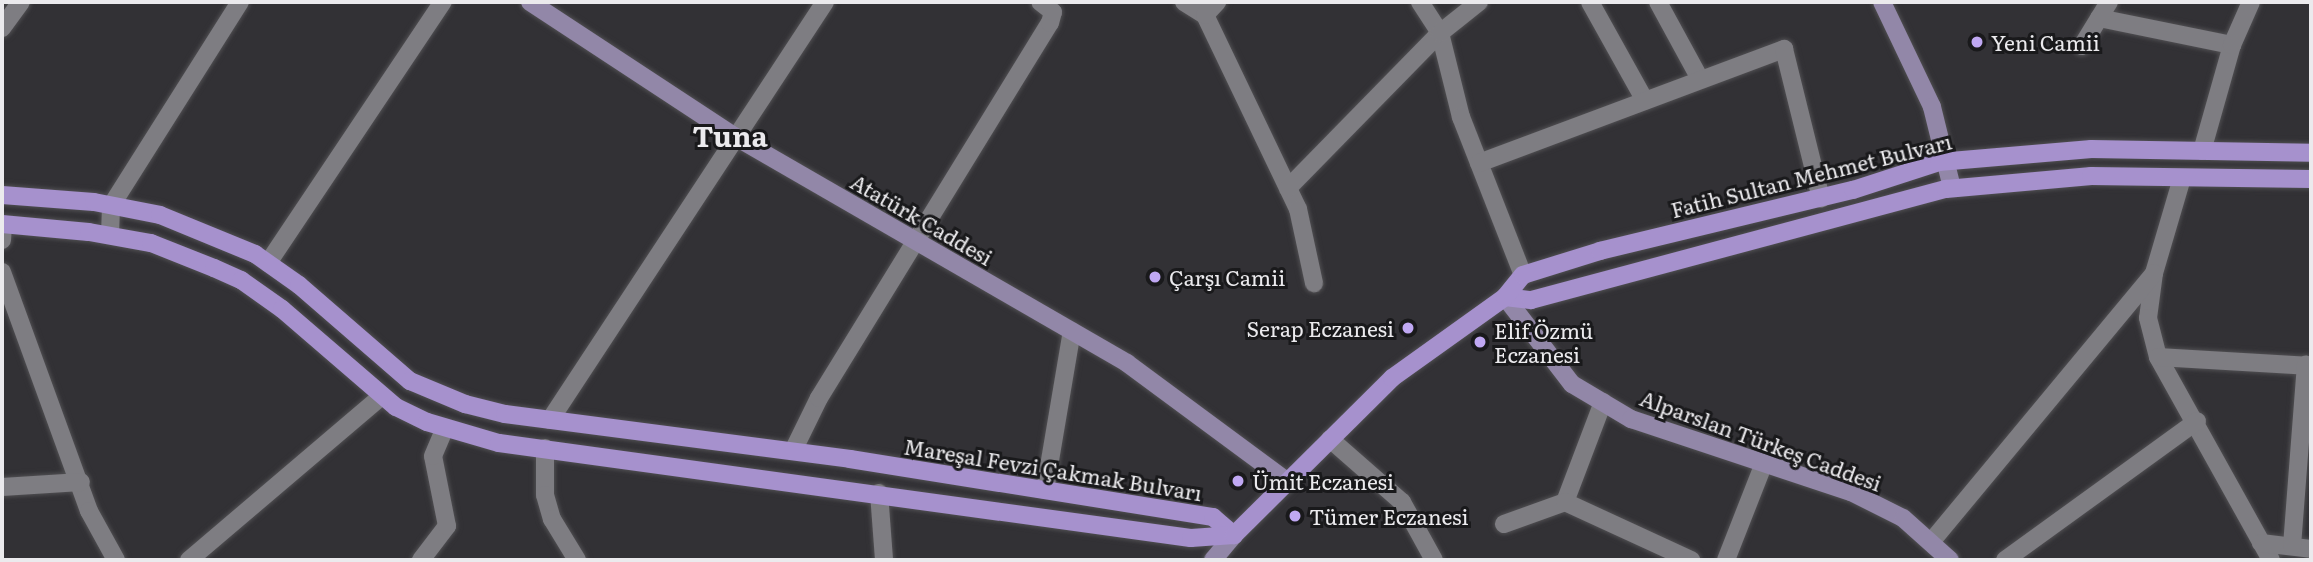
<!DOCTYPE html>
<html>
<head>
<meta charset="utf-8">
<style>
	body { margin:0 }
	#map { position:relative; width:2313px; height:562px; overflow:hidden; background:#323135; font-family:Literata,serif }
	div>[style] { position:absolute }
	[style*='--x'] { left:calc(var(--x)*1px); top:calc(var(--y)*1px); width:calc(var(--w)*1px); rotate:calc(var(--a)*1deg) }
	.roads { filter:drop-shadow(0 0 2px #504f52) drop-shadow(0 0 2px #504f52) }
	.street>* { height:18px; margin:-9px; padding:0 9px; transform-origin:9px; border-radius:9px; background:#7e7d82 }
	.secondary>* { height:18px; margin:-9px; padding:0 9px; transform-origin:9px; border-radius:9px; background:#9287a8 }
	.primary>* { height:18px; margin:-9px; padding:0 9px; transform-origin:9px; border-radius:9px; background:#a691cd }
	.dots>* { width:19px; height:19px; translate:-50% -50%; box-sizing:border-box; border:4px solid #19191b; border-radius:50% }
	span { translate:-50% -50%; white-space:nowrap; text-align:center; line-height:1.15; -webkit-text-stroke:6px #19191b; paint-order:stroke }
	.poi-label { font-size:21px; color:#ebeaed }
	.left { translate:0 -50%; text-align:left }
	.right { translate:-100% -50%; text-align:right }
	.street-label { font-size:21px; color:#ebeaed }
	.district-label { font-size:28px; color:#ebeaed; font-weight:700 }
	.frame { position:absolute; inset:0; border:4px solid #ebeaed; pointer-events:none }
</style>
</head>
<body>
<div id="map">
	<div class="roads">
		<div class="street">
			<div style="--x:1184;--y:2;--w:25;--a:32"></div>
			<div style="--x:1205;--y:15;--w:215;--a:64.4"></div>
			<div style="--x:1298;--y:209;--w:76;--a:77.8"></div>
			<div style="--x:1420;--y:2;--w:37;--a:57"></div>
			<div style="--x:1440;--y:33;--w:87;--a:76"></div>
			<div style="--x:1461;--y:117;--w:170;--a:68.6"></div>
			<div style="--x:1590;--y:2;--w:113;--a:60.9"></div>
			<div style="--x:1658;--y:2;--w:88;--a:61.4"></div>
			<div style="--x:1205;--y:15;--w:18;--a:-47"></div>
			<div style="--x:2099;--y:18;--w:136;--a:11.5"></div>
			<div style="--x:2;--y:28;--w:32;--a:-54"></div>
			<div style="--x:2082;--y:46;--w:52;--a:-58.5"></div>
			<div style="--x:2202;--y:151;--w:110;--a:-74.2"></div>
			<div style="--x:2232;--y:45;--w:47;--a:-66.2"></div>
			<div style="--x:1479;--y:163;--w:326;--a:-20.5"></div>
			<div style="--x:1784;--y:49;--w:154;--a:76.1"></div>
			<div style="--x:2182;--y:178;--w:99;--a:106.4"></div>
			<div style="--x:2154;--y:273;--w:45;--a:97.6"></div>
			<div style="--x:2148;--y:318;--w:40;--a:75.6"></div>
			<div style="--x:2158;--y:357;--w:232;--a:60.9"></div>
			<div style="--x:1288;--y:188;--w:217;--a:-45.6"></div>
			<div style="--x:1440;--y:33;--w:50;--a:-38.5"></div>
			<div style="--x:110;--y:235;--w:29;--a:-88"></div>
			<div style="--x:111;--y:206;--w:241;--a:-57.7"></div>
			<div style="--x:2;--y:240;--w:15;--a:-86"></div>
			<div style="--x:268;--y:263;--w:314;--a:-56.2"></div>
			<div style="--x:2;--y:272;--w:254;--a:70"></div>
			<div style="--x:89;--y:511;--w:56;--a:61.1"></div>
			<div style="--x:2158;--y:357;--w:153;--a:3.4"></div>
			<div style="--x:550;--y:420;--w:500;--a:-56.66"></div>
			<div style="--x:1330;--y:439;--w:96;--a:41.2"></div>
			<div style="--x:1402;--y:502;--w:66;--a:61.1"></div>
			<div style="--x:545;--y:448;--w:47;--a:90"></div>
			<div style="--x:545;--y:495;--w:25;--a:74"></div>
			<div style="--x:552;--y:519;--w:48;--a:58.6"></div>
			<div style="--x:793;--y:451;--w:59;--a:-63.9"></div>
			<div style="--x:819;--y:398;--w:440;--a:-58.4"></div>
			<div style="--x:1050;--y:23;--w:11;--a:-75"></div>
			<div style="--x:1053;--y:12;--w:16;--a:-142"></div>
			<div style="--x:2;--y:487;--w:79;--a:-3.6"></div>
			<div style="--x:1045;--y:490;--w:161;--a:-80.4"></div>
			<div style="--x:879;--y:493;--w:67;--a:85.7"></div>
			<div style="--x:1565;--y:502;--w:107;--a:-69.2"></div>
			<div style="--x:1504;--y:524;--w:65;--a:-19.8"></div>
			<div style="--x:1565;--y:502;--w:139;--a:24.7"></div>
			<div style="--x:1931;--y:542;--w:349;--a:-50.3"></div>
			<div style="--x:2261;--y:543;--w:50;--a:6.8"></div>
			<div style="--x:2292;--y:546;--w:182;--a:-85.6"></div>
			<div style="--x:189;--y:560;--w:253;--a:-40.4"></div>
			<div style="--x:421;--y:560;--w:43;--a:-52.6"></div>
			<div style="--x:447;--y:526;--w:71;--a:-101.3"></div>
			<div style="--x:433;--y:456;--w:30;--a:-67"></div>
			<div style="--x:1726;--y:560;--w:104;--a:-68.6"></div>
			<div style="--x:2005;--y:560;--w:237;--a:-35.9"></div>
		</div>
		<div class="secondary">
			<div style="--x:530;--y:2;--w:244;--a:33.3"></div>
			<div style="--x:734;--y:136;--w:454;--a:30"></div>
			<div style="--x:1127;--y:363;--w:200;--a:36.5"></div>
			<div style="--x:1882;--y:2;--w:116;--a:64.5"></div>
			<div style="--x:1932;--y:107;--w:83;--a:76.1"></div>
			<div style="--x:1505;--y:297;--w:110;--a:52.4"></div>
			<div style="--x:1572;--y:384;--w:69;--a:30.7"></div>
			<div style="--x:1631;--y:419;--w:232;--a:18.4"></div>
			<div style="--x:1851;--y:492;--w:58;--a:26.6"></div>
			<div style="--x:1903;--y:518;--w:63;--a:41.8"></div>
			<div style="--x:1213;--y:560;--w:33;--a:-50"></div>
		</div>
		<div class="primary">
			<div style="--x:2;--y:195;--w:92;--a:4.4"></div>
			<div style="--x:94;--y:202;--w:67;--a:11.1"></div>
			<div style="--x:160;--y:215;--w:103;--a:22.3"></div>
			<div style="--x:255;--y:254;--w:54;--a:35.2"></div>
			<div style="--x:299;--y:285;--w:147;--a:40.9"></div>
			<div style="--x:410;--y:381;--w:60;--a:22.7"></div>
			<div style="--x:465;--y:404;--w:41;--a:14"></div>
			<div style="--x:505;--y:414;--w:348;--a:7.4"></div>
			<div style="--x:850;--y:459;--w:368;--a:9.1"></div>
			<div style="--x:1213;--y:517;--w:28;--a:41"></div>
			<div style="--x:2;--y:224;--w:87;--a:5.3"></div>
			<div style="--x:89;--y:232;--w:63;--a:10.1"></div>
			<div style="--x:151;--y:243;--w:68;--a:21.6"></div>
			<div style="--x:214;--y:268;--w:30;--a:24"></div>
			<div style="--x:241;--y:280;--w:50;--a:35.3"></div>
			<div style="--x:282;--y:309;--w:150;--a:40.7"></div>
			<div style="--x:396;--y:407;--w:34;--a:26"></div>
			<div style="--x:427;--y:422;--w:75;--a:16.3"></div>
			<div style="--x:499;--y:443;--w:698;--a:7.82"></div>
			<div style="--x:1191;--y:538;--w:43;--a:-4"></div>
			<div style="--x:1505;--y:297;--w:26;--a:7"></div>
			<div style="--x:1531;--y:300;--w:430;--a:-15"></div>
			<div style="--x:1946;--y:189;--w:146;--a:-5.1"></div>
			<div style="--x:2091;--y:176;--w:220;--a:0.8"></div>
			<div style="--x:1234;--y:535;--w:223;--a:-44.8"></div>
			<div style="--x:1392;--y:378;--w:139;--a:-35.6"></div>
			<div style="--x:1505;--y:297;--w:28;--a:-51"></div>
			<div style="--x:1523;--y:275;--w:81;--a:-17.3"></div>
			<div style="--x:1600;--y:251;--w:260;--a:-13.6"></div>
			<div style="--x:1853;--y:190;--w:90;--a:-18"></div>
			<div style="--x:1939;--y:162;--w:153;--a:-4.9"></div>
			<div style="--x:2091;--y:149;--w:220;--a:1"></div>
		</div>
	</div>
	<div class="dots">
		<div style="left:1977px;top:42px;background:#c0a8f3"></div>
		<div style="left:1155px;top:277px;background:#c0a8f3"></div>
		<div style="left:1408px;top:328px;background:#c0a8f3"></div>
		<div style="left:1480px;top:342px;background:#c0a8f3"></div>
		<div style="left:1238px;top:481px;background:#c0a8f3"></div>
		<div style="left:1295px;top:516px;background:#c0a8f3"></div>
	</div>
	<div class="poi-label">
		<span class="left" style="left:1991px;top:42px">Yeni Camii</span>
		<span class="left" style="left:1169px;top:277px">Çarşı Camii</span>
		<span class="right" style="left:1394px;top:328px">Serap Eczanesi</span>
		<span class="left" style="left:1494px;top:342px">Elif Özmü<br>Eczanesi</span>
		<span class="left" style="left:1252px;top:481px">Ümit Eczanesi</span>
		<span class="left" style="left:1309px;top:516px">Tümer Eczanesi</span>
	</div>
	<div class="street-label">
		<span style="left:1811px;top:175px;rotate:-14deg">Fatih Sultan Mehmet Bulvarı</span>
		<span style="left:922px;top:219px;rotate:30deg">Atatürk Caddesi</span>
		<span style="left:1761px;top:440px;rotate:20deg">Alparslan Türkeş Caddesi</span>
		<span style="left:1053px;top:469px;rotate:9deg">Mareşal Fevzi Çakmak Bulvarı</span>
	</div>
	<div class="district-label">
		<span style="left:730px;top:135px">Tuna</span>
	</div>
	<div class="frame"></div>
</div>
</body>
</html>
